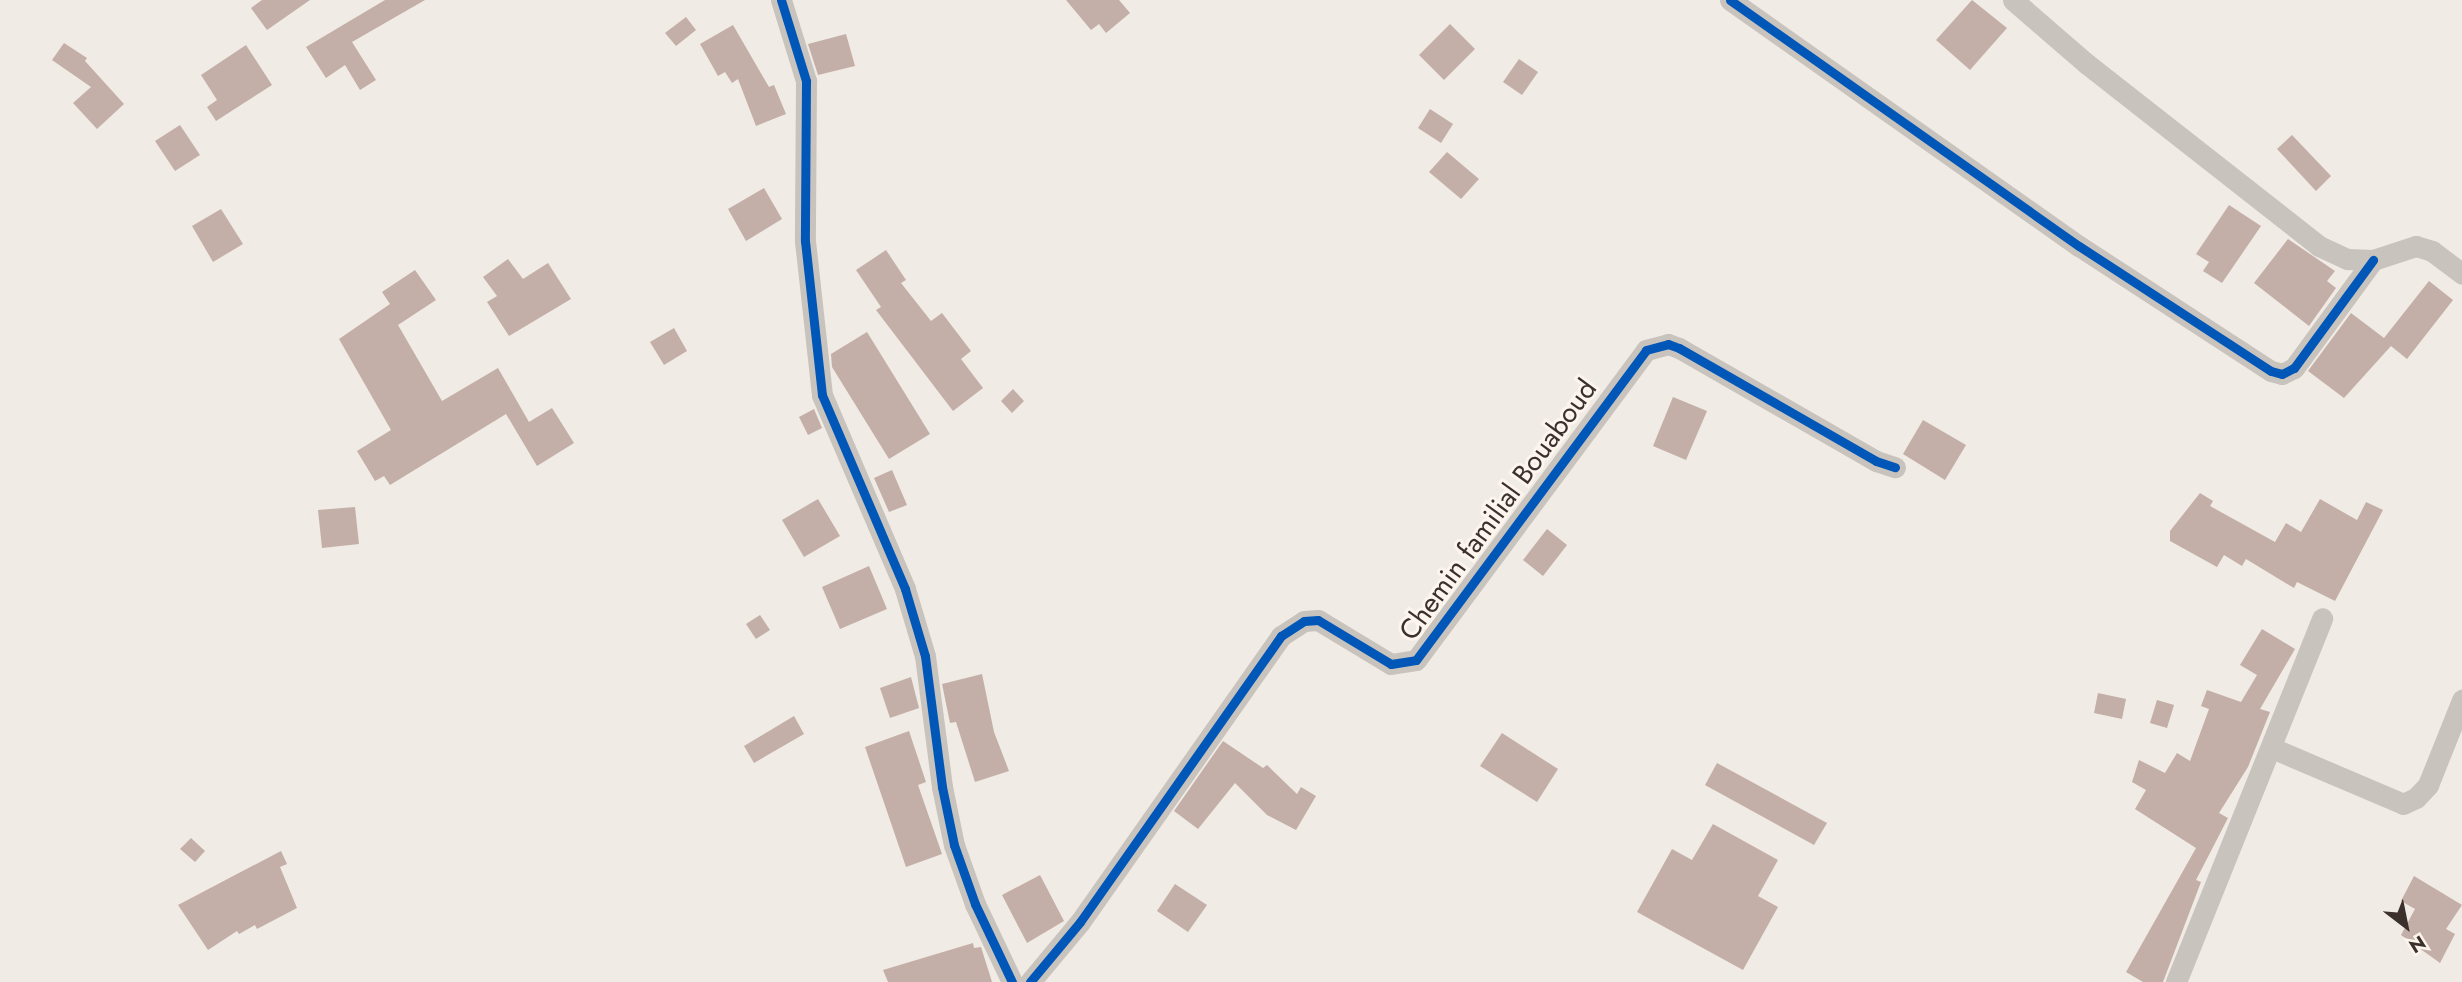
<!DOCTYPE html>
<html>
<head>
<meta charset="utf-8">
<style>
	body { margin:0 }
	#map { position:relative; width:2462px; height:982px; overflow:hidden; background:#f0ebe5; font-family:Jost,sans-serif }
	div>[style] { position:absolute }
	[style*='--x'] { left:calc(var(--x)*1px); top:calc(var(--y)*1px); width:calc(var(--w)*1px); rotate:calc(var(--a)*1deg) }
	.building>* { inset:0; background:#c3afa7 }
	.minor>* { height:21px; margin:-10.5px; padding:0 10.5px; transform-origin:10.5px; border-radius:10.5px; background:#c9c3be }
	.cycleway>* { height:9px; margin:-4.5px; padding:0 4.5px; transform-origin:4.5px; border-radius:4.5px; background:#0057b8 }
	span { translate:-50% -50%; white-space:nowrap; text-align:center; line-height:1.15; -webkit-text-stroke:6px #fbf5ee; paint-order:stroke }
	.street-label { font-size:28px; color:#3b302b }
	.north { position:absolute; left:2371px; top:891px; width:70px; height:70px; -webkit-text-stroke:5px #fbf5ee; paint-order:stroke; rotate:148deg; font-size:19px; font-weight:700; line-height:28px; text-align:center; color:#3b302b }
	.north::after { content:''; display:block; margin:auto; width:24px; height:32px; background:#3b302b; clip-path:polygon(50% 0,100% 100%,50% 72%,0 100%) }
</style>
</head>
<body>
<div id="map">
	<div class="building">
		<div style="clip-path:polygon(262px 0,310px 0,267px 30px,251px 8px)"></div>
		<div style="clip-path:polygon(385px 0,425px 0,352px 42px,376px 80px,360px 90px,345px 65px,326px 78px,306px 47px)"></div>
		<div style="clip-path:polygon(1066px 0,1119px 0,1130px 13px,1106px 33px,1099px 24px,1091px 30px)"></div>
		<div style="clip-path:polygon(1972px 0,2007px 28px,1970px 70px,1936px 40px)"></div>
		<div style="clip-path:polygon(686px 17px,696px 30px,676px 46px,665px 33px)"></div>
		<div style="clip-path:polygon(1450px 24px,1475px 49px,1444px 80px,1419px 55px)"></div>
		<div style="clip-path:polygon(733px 25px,769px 87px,774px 85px,786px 114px,756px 126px,738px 79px,732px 83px,725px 72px,718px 76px,700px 44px)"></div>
		<div style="clip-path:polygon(846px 34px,855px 66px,818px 75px,808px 44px)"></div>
		<div style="clip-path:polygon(64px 43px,87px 58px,85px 61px,124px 104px,97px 129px,73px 103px,91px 87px,52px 60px)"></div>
		<div style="clip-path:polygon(246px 45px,272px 85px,216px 121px,207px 107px,217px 100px,201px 75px)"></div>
		<div style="clip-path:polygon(1519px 59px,1538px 72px,1522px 95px,1503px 82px)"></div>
		<div style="clip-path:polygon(1430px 109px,1453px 124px,1441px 143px,1418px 128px)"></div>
		<div style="clip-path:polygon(180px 125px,200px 155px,175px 171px,155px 141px)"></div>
		<div style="clip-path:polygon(2292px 135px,2331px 176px,2316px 191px,2277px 149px)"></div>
		<div style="clip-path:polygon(1447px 152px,1479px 179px,1461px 199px,1429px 172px)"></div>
		<div style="clip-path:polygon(764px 188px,782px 219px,746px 241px,728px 209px)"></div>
		<div style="clip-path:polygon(2229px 205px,2261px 226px,2222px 283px,2203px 271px,2209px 262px,2196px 254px)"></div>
		<div style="clip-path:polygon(221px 209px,243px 244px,213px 262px,192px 226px)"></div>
		<div style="clip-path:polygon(2288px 239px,2335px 271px,2327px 281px,2336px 288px,2309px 326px,2254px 283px)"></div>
		<div style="clip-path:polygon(886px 250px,906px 280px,901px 283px,931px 321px,942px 313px,971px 351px,961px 359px,983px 388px,953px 411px,876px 310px,881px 307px,856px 270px)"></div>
		<div style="clip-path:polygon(508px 259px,523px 279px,548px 263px,571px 299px,509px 336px,487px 302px,497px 296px,483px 277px)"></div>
		<div style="clip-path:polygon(415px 270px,436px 300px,398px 325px,442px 401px,498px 368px,529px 422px,552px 408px,574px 443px,537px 466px,506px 414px,390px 485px,384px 476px,375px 481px,357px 451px,391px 430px,339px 339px,390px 304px,382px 292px)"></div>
		<div style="clip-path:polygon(2429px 281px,2453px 300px,2407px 359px,2391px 346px,2344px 398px,2308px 371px,2351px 313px,2384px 338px)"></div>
		<div style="clip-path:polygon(674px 328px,687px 351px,664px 365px,650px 342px)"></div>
		<div style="clip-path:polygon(867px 332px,930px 434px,889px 459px,832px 367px,831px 354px)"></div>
		<div style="clip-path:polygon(1013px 389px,1024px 401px,1012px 413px,1001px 401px)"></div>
		<div style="clip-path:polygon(1673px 397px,1707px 411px,1686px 460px,1653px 446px)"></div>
		<div style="clip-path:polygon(814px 409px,822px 428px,808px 435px,799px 417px)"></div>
		<div style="clip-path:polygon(1923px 420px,1966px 445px,1945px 480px,1903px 454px)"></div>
		<div style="clip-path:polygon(892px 470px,907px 505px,889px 512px,874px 478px)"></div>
		<div style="clip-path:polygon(2200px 493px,2213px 501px,2210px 506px,2275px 542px,2286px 523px,2301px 532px,2320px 499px,2357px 520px,2366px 502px,2383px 510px,2335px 601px,2297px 582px,2294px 588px,2246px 559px,2242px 566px,2224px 555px,2217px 567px,2170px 541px,2170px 531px)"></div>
		<div style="clip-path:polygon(818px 499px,840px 536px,804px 557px,782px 520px)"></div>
		<div style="clip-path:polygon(355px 507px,359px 544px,322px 548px,318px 510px)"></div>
		<div style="clip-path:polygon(1547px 529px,1567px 545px,1543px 576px,1523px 560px)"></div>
		<div style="clip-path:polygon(869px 566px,887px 609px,840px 629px,822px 587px)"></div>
		<div style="clip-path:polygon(760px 615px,770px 630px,756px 639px,746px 624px)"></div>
		<div style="clip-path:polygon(2262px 629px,2295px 649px,2260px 709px,2270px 712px,2248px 767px,2219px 813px,2228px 818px,2196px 880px,2201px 882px,2163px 982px,2143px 982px,2126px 972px,2196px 848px,2135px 809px,2146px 790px,2132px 782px,2139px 760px,2165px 773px,2177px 753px,2190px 761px,2209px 709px,2201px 706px,2207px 690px,2241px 702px,2257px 675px,2240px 665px)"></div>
		<div style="clip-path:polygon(982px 674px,994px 732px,1009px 771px,975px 782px,956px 722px,950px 723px,942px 684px)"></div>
		<div style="clip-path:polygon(911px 677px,919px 708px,890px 718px,880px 688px)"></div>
		<div style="clip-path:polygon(2098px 693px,2126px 699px,2122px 719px,2094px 713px)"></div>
		<div style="clip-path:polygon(2157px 700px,2174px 705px,2167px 728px,2150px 723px)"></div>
		<div style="clip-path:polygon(794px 716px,804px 734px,754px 763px,744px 746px)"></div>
		<div style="clip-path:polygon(909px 731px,926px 782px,918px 785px,942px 854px,906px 867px,865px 747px)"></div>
		<div style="clip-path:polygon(1502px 733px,1558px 769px,1537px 802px,1480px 766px)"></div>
		<div style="clip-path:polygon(1223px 741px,1263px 768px,1267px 765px,1297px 794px,1301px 787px,1316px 796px,1296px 830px,1267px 815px,1235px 783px,1198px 829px,1174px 811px)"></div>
		<div style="clip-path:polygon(1717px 763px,1827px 823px,1814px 845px,1705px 785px)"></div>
		<div style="clip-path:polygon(1713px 824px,1778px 860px,1758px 896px,1778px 907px,1743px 970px,1637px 912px,1672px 849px,1692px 860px)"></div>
		<div style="clip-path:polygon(191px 838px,205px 851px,195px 862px,180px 849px)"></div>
		<div style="clip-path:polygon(281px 851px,287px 864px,280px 867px,297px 908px,257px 929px,255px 925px,239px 934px,237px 931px,208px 950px,178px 905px)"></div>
		<div style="clip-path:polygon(1040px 875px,1064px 921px,1027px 943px,1002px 895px)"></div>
		<div style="clip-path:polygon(2414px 876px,2462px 905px,2446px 929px,2455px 934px,2440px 963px,2401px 935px,2415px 909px,2401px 901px)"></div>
		<div style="clip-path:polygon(1175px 884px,1207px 905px,1188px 932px,1157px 911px)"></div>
		<div style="clip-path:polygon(973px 943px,974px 948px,981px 947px,992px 982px,888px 982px,883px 970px)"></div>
	</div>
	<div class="minor">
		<div style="--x:781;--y:0;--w:85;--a:72.8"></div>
		<div style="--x:806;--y:81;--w:160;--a:90.4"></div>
		<div style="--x:805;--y:241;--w:155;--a:83.7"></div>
		<div style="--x:822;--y:395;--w:211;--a:66.8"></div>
		<div style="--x:905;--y:589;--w:70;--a:73.4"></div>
		<div style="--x:925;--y:656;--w:132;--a:82.6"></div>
		<div style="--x:942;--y:787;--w:59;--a:78.3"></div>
		<div style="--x:954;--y:845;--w:63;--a:70.4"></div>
		<div style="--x:975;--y:904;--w:86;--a:64.6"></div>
		<div style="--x:1730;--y:0;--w:427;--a:35.2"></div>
		<div style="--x:2079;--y:246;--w:229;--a:33.1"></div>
		<div style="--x:2271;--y:371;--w:11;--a:15"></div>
		<div style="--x:2282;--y:374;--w:13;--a:-27"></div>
		<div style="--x:2294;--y:368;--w:134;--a:-53.8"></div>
		<div style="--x:2013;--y:0;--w:98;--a:40.9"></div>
		<div style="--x:2087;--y:64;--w:295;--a:38.1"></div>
		<div style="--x:2319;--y:246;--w:31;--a:25"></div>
		<div style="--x:2347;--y:259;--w:26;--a:2"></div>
		<div style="--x:2373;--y:260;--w:45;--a:-18"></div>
		<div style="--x:2416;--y:246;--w:17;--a:17"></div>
		<div style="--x:2432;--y:251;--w:38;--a:37"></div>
		<div style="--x:2272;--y:748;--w:142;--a:23.1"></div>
		<div style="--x:2403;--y:804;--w:14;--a:-25"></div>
		<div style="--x:2416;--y:798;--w:18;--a:-47"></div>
		<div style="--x:2428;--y:785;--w:92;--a:-68.2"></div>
		<div style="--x:1030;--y:982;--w:78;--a:-50.2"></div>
		<div style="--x:1080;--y:922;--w:350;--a:-54.9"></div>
		<div style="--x:1281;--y:636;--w:27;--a:-33"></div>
		<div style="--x:1304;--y:621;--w:14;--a:-4"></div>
		<div style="--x:1318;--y:620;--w:85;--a:31.1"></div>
		<div style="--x:1391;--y:664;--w:25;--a:-9"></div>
		<div style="--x:1416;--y:660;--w:386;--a:-53.4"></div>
		<div style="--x:1646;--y:350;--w:23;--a:-15"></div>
		<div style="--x:1668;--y:344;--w:12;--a:20"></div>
		<div style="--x:1679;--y:348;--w:227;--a:29.8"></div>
		<div style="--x:1876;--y:461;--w:20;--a:18"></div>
		<div style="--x:2176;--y:982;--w:392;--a:-68.1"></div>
	</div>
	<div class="cycleway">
		<div style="--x:781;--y:0;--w:85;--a:72.8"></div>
		<div style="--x:806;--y:81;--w:160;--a:90.4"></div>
		<div style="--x:805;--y:241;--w:155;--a:83.7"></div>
		<div style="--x:822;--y:395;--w:211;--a:66.8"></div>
		<div style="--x:905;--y:589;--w:70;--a:73.4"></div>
		<div style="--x:925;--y:656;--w:132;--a:82.6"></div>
		<div style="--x:942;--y:787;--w:59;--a:78.3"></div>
		<div style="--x:954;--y:845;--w:63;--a:70.4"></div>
		<div style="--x:975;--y:904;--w:86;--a:64.6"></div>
		<div style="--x:1730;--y:0;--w:427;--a:35.2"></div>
		<div style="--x:2079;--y:246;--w:229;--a:33.1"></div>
		<div style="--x:2271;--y:371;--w:11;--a:15"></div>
		<div style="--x:2282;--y:374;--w:13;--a:-27"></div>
		<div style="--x:2294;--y:368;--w:134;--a:-53.8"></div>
		<div style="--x:1030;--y:982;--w:78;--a:-50.2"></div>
		<div style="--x:1080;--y:922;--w:350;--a:-54.9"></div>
		<div style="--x:1281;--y:636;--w:27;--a:-33"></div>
		<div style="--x:1304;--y:621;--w:14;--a:-4"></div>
		<div style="--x:1318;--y:620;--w:85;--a:31.1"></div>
		<div style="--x:1391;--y:664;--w:25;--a:-9"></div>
		<div style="--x:1416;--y:660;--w:386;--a:-53.4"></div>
		<div style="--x:1646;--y:350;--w:23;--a:-15"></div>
		<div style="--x:1668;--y:344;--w:12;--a:20"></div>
		<div style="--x:1679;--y:348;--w:227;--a:29.8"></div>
		<div style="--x:1876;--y:461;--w:20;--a:18"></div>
	</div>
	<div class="street-label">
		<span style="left:1498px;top:510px;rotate:-54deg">Chemin familial Bouaboud</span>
	</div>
	<div class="north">N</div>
</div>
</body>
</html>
